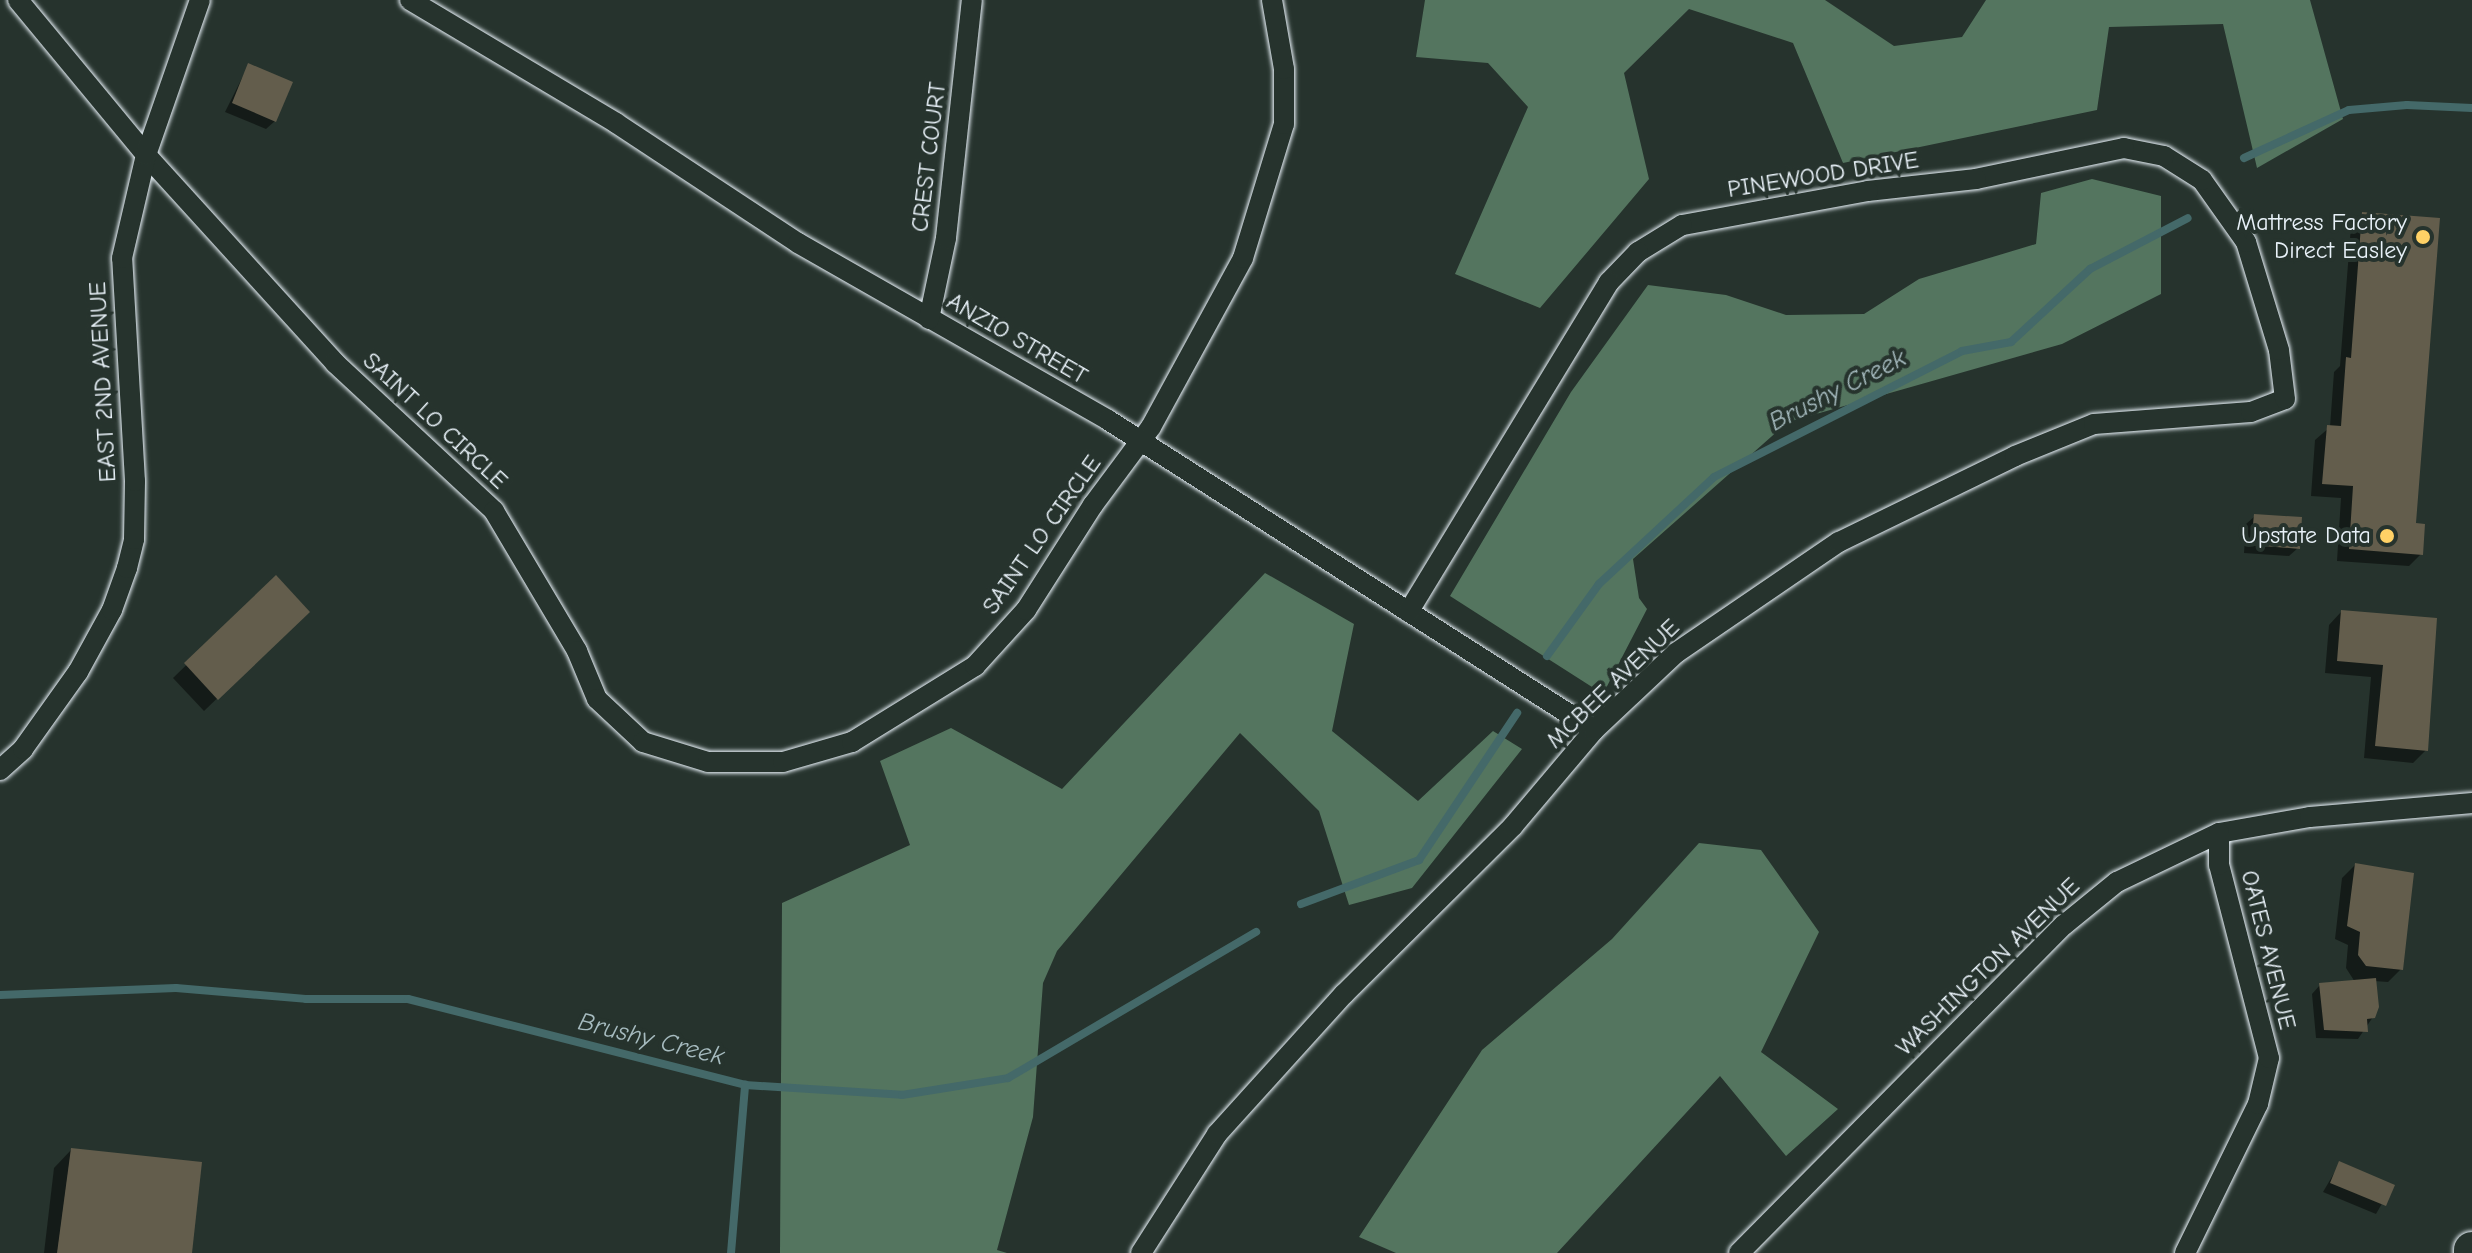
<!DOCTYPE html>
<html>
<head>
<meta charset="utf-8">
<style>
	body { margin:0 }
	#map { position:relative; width:2472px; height:1253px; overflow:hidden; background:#26332d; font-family:"Comic Neue",sans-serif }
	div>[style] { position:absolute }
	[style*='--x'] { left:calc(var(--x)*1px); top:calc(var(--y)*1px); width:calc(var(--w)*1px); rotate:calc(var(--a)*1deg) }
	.green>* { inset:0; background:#54755f }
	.shadow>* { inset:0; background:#0007 }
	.stream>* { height:8px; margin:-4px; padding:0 4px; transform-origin:4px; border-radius:4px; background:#446969 }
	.building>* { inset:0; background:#635d4c }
	.roads { filter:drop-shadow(0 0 2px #e8f1f8) drop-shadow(0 0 2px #e8f1f8) }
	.street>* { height:20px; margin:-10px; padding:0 10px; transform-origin:10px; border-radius:10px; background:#26332d }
	.highway>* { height:36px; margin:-18px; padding:0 18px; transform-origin:18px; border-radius:18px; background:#26332d }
	.dots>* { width:22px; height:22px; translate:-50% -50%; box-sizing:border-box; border:4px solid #26332d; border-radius:50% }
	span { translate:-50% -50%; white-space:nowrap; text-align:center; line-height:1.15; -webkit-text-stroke:8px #26332d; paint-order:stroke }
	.street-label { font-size:24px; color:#e8f1f8 }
	.poi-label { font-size:24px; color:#e8f1f8 }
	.right { translate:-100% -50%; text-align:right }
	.water-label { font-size:26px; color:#a6bbbf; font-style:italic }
</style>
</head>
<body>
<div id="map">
	<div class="green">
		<div style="clip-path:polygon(1425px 0,1825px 0,1894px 46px,1962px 37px,1986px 0,2310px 0,2343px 119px,2257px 168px,2223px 24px,2109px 27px,2097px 110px,1843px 163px,1793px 43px,1689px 9px,1624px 73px,1649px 179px,1540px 308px,1455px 274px,1528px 107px,1488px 63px,1416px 57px)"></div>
		<div style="clip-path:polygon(2092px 179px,2161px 196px,2161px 294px,2062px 344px,1788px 422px,1633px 559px,1639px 598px,1647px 609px,1603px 694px,1450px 596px,1571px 392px,1648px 285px,1726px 295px,1786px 315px,1864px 314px,1919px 279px,2036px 244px,2041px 193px)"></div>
		<div style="clip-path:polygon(1265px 573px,1354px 624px,1332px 731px,1418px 801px,1493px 731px,1522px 749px,1412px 888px,1349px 905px,1319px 811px,1240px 733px,1057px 951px,1043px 983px,1033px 1117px,997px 1250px,1007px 1253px,780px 1253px,782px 903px,910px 845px,880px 761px,951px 728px,1062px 789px)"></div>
		<div style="clip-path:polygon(1699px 843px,1761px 850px,1819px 932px,1761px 1052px,1838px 1109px,1786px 1156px,1720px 1076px,1557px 1253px,1396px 1253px,1359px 1237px,1482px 1050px,1612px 939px)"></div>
	</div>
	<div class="shadow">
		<div style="clip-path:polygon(248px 66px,275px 121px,266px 129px,225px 112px)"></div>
		<div style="clip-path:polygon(2363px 214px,2421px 554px,2409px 566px,2337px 561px,2341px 498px,2311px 496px,2315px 440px,2330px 427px,2334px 372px,2340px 366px,2351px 226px)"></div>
		<div style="clip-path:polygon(2255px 516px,2298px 548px,2289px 556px,2244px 553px,2246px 524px)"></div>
		<div style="clip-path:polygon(276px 578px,307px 612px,204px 711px,173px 678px)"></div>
		<div style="clip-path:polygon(2341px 612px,2435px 620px,2426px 750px,2413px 763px,2364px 758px,2371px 677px,2325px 673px,2329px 625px)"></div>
		<div style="clip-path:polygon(2355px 865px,2401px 969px,2388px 982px,2374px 981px,2373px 1017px,2358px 1039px,2316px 1038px,2312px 994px,2320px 985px,2355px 982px,2346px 968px,2348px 945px,2335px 939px,2342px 878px)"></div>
		<div style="clip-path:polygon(71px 1150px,190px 1253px,44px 1253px,54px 1168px)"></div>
		<div style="clip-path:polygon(2340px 1163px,2392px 1186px,2376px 1214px,2323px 1192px)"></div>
	</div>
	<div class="stream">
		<div style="--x:2244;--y:158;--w:115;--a:-24.6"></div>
		<div style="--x:2349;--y:110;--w:58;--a:-4.9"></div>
		<div style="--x:2407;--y:105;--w:65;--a:2.6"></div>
		<div style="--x:1547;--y:656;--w:89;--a:-54.2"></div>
		<div style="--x:1599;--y:584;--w:157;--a:-42.9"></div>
		<div style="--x:1714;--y:477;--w:278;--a:-26.9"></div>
		<div style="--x:1962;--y:351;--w:50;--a:-10.4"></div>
		<div style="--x:2011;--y:342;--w:108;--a:-42.7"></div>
		<div style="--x:2090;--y:269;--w:110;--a:-27.5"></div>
		<div style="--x:1301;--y:904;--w:126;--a:-20.4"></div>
		<div style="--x:1419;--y:860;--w:177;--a:-56.3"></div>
		<div style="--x:0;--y:995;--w:176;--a:-2.3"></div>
		<div style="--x:176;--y:988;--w:130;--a:4.8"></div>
		<div style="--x:306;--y:999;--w:102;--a:0"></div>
		<div style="--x:408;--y:999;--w:348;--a:14.3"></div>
		<div style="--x:745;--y:1085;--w:157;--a:3.6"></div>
		<div style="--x:902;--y:1095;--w:107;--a:-9.1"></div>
		<div style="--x:1008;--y:1078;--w:288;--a:-30.5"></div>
		<div style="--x:731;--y:1253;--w:169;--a:-85.2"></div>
	</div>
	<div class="building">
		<div style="clip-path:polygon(248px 63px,293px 82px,276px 122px,232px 103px)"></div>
		<div style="clip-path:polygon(2362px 212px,2440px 218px,2416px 523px,2425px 524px,2423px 555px,2349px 549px,2353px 486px,2322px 484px,2327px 425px,2341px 426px,2346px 357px,2351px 358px)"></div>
		<div style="clip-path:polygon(2254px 514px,2302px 517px,2300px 549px,2251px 545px)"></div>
		<div style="clip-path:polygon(276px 575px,310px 612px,218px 700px,184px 663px)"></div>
		<div style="clip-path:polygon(2341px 610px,2437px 618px,2428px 751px,2375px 746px,2383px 665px,2337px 661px)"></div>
		<div style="clip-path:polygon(2355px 863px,2414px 873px,2403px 970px,2366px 966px,2358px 955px,2360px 932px,2347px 926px)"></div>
		<div style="clip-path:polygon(2376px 978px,2379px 1007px,2375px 1018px,2367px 1019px,2368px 1032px,2324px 1030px,2319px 983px)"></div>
		<div style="clip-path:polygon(71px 1148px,202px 1162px,192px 1253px,57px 1253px)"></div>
		<div style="clip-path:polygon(2339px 1161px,2395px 1185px,2386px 1206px,2330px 1183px)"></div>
	</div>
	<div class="roads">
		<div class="street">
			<div style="--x:18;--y:0;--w:201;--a:50.4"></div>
			<div style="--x:146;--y:155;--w:281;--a:47.7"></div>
			<div style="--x:335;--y:363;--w:217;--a:42.9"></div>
			<div style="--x:494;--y:511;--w:163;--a:59.3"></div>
			<div style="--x:577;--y:651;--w:52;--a:67.4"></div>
			<div style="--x:597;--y:699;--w:63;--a:43.1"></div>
			<div style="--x:643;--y:742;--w:68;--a:17.1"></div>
			<div style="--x:708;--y:762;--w:75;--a:0"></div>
			<div style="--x:783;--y:762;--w:72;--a:-16.2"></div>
			<div style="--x:852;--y:742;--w:145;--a:-31.7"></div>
			<div style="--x:975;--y:666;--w:76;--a:-47.7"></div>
			<div style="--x:1026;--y:610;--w:125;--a:-57.5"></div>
			<div style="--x:1093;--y:505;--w:97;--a:-53.4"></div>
			<div style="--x:1151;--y:427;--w:192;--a:-61.4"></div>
			<div style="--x:1243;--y:258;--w:140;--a:-73"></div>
			<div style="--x:1284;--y:124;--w:55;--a:-90"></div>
			<div style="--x:1284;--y:69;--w:70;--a:-99.9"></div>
			<div style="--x:410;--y:0;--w:240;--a:30.8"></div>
			<div style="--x:616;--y:123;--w:218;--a:33.4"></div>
			<div style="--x:798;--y:243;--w:357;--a:29.7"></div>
			<div style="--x:1108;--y:420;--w:576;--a:32.53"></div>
			<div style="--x:929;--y:319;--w:83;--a:-78.1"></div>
			<div style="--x:946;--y:238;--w:239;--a:-83.8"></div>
			<div style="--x:0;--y:770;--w:31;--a:-42"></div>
			<div style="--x:23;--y:749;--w:95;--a:-54.5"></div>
			<div style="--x:78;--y:672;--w:71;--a:-61.3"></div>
			<div style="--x:112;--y:610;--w:45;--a:-70.3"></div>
			<div style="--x:127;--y:568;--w:30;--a:-76"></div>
			<div style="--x:134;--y:539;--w:58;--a:-89"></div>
			<div style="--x:135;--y:481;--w:223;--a:-93.3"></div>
			<div style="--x:122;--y:258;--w:106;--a:-76.9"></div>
			<div style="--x:146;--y:155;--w:164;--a:-70.8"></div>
			<div style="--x:1141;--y:1253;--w:141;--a:-57.4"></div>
			<div style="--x:1217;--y:1134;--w:189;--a:-47.8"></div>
			<div style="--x:1344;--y:994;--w:238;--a:-44.8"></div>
			<div style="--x:1513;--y:826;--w:126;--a:-49.8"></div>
			<div style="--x:1594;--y:730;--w:112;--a:-43.2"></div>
			<div style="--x:1676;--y:653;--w:197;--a:-34.3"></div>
			<div style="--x:1839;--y:542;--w:196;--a:-26"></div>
			<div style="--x:2015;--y:456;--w:85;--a:-22.1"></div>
			<div style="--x:2094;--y:424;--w:157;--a:-4.4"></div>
			<div style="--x:2251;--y:412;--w:36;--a:-21"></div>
			<div style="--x:2285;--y:399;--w:49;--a:-97"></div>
			<div style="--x:2279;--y:350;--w:113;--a:-107"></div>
			<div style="--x:2246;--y:242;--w:76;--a:-125.4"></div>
			<div style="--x:2202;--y:180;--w:45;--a:-147.7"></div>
			<div style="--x:2164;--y:156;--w:41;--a:-168.7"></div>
			<div style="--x:2124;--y:148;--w:151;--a:168.2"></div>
			<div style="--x:1976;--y:179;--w:109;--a:173.7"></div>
			<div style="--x:1868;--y:191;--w:189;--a:169.6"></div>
			<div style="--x:1682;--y:225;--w:52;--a:148.5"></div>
			<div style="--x:1638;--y:252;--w:42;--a:134"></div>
			<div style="--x:1609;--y:282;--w:386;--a:121.3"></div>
			<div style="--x:1739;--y:1253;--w:462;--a:-45.3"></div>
			<div style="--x:2064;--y:925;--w:68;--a:-39.1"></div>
			<div style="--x:2117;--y:882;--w:113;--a:-25.7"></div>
			<div style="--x:2219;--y:833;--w:92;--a:-10"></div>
			<div style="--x:2310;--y:817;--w:163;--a:-4.9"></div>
			<div style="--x:2185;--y:1253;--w:166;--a:-63.9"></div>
			<div style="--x:2258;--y:1104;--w:47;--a:-76.6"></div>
			<div style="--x:2269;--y:1058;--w:199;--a:-104.5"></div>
			<div style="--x:2219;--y:865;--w:32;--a:-90"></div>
		</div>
		<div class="highway">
			<div style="--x:2472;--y:1253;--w:3;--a:-90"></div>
		</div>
	</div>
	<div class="dots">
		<div style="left:2423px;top:237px;background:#ffd166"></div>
		<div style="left:2387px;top:536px;background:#ffd166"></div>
	</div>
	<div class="street-label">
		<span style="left:929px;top:157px;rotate:-83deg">CREST COURT</span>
		<span style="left:1823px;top:175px;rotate:-9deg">PINEWOOD DRIVE</span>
		<span style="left:1017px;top:339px;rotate:30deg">ANZIO STREET</span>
		<span style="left:103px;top:382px;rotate:-93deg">EAST 2ND AVENUE</span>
		<span style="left:435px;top:421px;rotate:43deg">SAINT LO CIRCLE</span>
		<span style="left:1042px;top:535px;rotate:-55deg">SAINT LO CIRCLE</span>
		<span style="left:1613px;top:684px;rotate:-44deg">MCBEE AVENUE</span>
		<span style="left:2268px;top:950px;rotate:76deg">OATES AVENUE</span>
		<span style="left:1988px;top:967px;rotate:-44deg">WASHINGTON AVENUE</span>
	</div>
	<div class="poi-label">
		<span class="right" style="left:2407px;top:237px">Mattress Factory<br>Direct Easley</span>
		<span class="right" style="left:2371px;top:536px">Upstate Data</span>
	</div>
	<div class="water-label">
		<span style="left:1838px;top:391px;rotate:-27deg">Brushy Creek</span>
		<span style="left:651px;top:1040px;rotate:14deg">Brushy Creek</span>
	</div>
</div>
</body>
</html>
